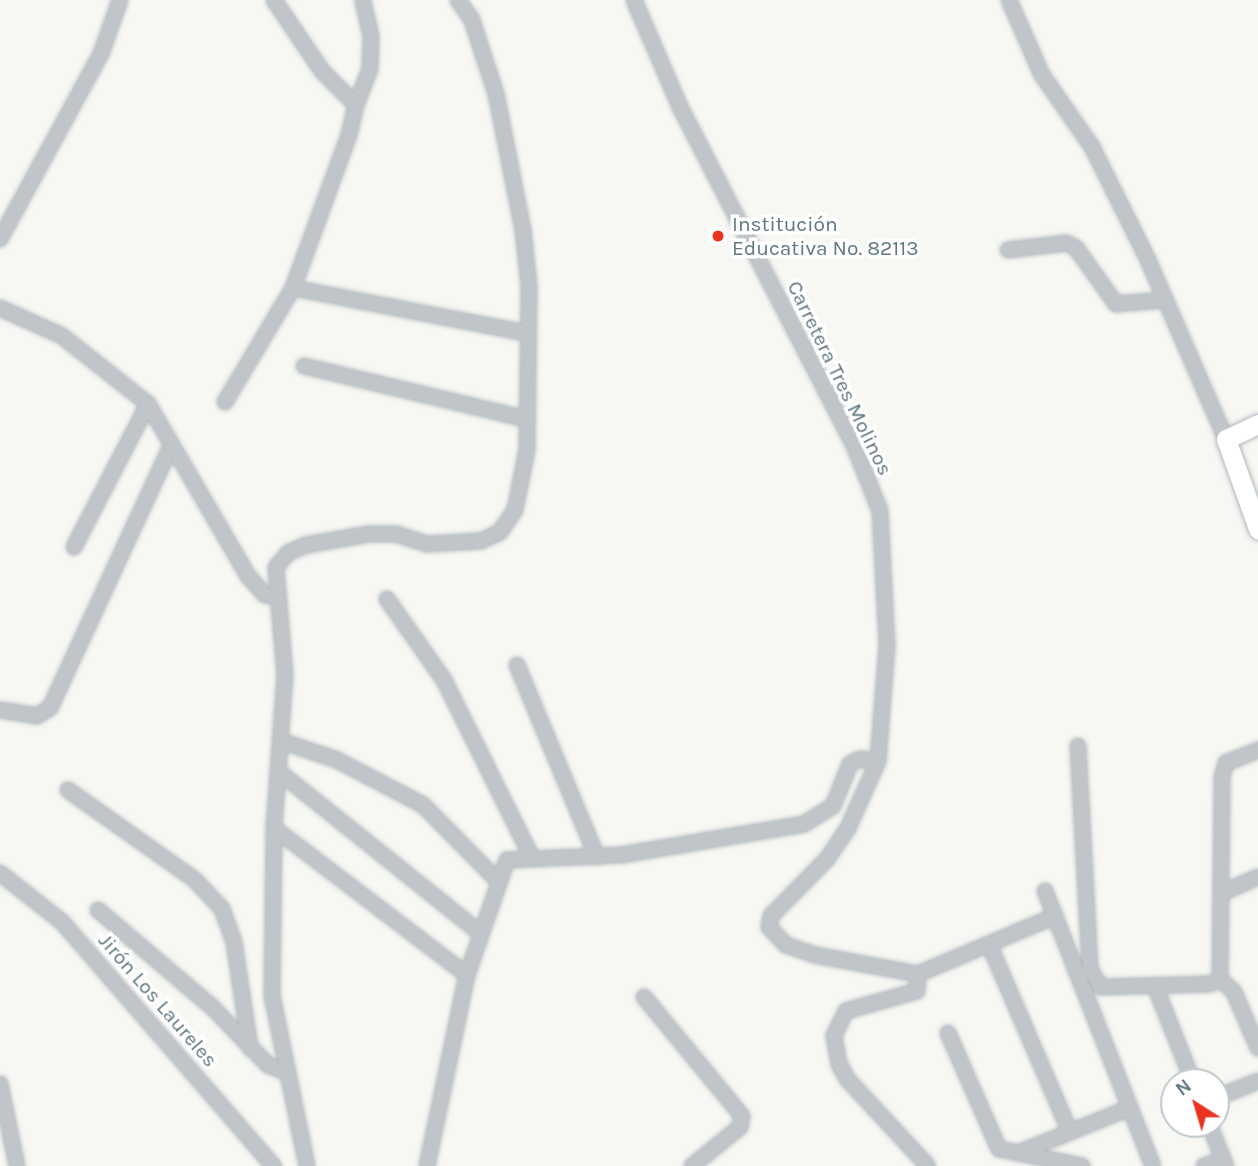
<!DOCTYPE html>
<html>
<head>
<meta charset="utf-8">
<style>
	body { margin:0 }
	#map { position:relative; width:1258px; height:1166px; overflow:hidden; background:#f7f7f3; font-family:Karla,sans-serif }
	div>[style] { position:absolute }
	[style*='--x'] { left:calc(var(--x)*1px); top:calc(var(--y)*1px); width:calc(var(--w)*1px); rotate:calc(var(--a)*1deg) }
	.roads { filter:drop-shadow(0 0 2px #b1b9bd) drop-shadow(0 0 2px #b1b9bd) }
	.street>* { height:14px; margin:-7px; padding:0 7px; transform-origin:7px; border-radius:7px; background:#bfc5c8 }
	.secondary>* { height:19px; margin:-9.5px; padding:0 9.5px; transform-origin:9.5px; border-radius:9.5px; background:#fff }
	.dots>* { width:19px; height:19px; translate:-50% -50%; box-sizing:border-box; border:4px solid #fff; border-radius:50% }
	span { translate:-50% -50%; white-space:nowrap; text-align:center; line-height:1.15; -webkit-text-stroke:7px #fff; paint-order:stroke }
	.poi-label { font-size:21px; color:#607780 }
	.left { translate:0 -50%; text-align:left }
	.street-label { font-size:21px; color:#607780 }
	.north { position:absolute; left:1160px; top:1068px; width:70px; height:70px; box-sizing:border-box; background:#fff; border:2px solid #bfc9cc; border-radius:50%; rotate:323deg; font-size:19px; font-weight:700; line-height:28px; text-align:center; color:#607780 }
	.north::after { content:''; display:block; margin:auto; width:24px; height:32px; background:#eb3420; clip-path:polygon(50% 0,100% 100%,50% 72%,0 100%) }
</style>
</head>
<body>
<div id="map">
	<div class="roads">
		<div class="street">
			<div style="--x:274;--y:0;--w:86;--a:55.9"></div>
			<div style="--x:322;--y:71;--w:48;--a:45"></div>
			<div style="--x:356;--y:105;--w:40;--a:-69"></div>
			<div style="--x:370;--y:68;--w:32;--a:-88"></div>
			<div style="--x:371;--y:36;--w:37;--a:-103"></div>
			<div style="--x:634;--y:0;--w:116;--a:66.7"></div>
			<div style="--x:680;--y:107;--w:378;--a:62.8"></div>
			<div style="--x:853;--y:443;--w:73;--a:68.3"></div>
			<div style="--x:880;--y:511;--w:134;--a:87"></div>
			<div style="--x:887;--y:645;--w:116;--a:94.4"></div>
			<div style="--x:1009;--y:0;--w:82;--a:66.3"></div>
			<div style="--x:1042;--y:75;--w:88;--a:55.2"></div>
			<div style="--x:1092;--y:147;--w:126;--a:63.6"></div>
			<div style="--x:1148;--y:260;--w:195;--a:66.5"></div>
			<div style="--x:0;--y:239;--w:211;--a:-61.4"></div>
			<div style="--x:101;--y:54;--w:57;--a:-70.6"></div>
			<div style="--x:1008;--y:250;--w:59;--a:-6.8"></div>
			<div style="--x:1067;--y:243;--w:10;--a:29"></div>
			<div style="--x:1076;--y:248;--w:69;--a:54.5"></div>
			<div style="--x:1116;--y:304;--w:48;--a:-4.8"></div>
			<div style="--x:293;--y:288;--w:237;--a:10.9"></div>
			<div style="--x:0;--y:308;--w:68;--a:24.3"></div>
			<div style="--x:62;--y:336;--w:110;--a:38.3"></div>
			<div style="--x:304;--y:366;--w:228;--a:13.4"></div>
			<div style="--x:225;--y:402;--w:133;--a:-59.2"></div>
			<div style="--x:293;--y:288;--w:163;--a:-69.9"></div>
			<div style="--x:349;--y:135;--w:31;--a:-77"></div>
			<div style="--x:74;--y:547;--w:161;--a:-62.6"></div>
			<div style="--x:148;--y:404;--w:199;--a:59.8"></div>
			<div style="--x:248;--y:576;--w:25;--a:48"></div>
			<div style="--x:265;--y:595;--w:10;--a:11"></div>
			<div style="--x:387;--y:599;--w:99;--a:54.9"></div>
			<div style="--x:444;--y:680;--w:196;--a:63.7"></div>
			<div style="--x:517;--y:665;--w:208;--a:67.4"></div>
			<div style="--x:0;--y:710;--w:37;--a:9"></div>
			<div style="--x:37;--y:716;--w:15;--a:-32"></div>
			<div style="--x:50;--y:708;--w:289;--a:-65.2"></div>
			<div style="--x:281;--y:741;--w:59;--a:18.7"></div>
			<div style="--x:337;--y:760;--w:97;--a:27.6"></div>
			<div style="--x:423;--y:805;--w:104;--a:45.4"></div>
			<div style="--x:1078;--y:746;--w:223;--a:86.9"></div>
			<div style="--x:1090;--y:969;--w:21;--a:59"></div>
			<div style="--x:1101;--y:987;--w:109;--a:-1.6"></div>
			<div style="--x:1210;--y:984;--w:11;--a:-27"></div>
			<div style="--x:1220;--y:979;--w:202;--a:-89.4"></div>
			<div style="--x:1222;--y:777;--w:15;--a:-74"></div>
			<div style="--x:1226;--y:763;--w:35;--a:-22"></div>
			<div style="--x:278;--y:771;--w:259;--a:38.7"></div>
			<div style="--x:68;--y:790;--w:156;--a:35.3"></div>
			<div style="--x:195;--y:880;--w:40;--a:47"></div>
			<div style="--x:222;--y:909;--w:35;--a:70"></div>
			<div style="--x:234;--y:942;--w:107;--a:81.4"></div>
			<div style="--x:274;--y:828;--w:243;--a:37.3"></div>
			<div style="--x:0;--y:873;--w:79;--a:38.3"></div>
			<div style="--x:62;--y:922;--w:323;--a:49.1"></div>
			<div style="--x:1045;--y:891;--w:295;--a:68.6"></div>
			<div style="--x:1222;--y:893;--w:39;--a:-24"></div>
			<div style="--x:98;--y:910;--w:151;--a:40.4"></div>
			<div style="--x:213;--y:1008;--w:79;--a:46"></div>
			<div style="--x:268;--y:1065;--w:17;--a:21"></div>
			<div style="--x:989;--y:944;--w:205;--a:66.7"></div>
			<div style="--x:918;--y:974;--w:149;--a:-22.9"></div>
			<div style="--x:1220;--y:979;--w:19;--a:43"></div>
			<div style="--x:1234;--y:992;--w:61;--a:66.8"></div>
			<div style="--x:1155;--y:986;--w:103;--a:68.4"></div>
			<div style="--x:644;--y:997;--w:154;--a:50.5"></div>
			<div style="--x:742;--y:1116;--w:11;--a:100"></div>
			<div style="--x:740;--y:1127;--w:62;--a:140.9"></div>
			<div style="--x:948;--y:1033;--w:127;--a:66.3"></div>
			<div style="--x:999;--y:1149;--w:85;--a:11.6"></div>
			<div style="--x:0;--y:1084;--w:84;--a:78.3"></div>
			<div style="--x:1216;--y:1098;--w:45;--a:-22"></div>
			<div style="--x:1209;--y:1124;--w:45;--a:68"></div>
			<div style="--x:1018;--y:1153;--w:121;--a:-21.9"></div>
			<div style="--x:307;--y:1166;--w:174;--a:-101.6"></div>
			<div style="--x:272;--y:996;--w:168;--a:-89.3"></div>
			<div style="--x:274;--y:828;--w:153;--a:-85.9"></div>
			<div style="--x:285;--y:675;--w:108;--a:-94.8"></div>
			<div style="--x:276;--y:567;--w:18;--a:-49"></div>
			<div style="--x:288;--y:553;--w:20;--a:-24"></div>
			<div style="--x:306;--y:545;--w:64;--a:-9.9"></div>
			<div style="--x:369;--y:534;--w:27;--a:0"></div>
			<div style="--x:396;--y:534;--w:33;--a:18"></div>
			<div style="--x:427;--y:544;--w:54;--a:-3.2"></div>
			<div style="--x:481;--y:541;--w:21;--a:-25"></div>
			<div style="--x:500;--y:532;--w:27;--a:-56"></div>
			<div style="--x:515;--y:510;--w:61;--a:-78.7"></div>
			<div style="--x:527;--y:450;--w:164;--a:-89.3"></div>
			<div style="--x:529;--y:286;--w:56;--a:-96.1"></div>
			<div style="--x:523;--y:230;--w:139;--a:-101.2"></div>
			<div style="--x:496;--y:94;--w:78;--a:-108"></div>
			<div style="--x:472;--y:20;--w:24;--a:-125"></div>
			<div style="--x:427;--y:1166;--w:195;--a:-78.2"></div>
			<div style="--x:467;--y:975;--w:122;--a:-70.8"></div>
			<div style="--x:507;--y:860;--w:114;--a:-2.5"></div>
			<div style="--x:621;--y:855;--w:186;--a:-9.6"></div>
			<div style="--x:804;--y:824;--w:34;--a:-32"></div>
			<div style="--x:833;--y:806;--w:45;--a:-68"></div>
			<div style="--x:850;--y:764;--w:11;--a:-27"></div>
			<div style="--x:860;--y:759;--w:18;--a:6"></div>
			<div style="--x:878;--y:761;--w:73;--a:114.1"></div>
			<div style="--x:848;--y:828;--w:36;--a:124"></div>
			<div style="--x:828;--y:858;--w:81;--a:134.5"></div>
			<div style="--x:771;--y:916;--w:11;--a:100"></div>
			<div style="--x:769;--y:927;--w:25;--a:47"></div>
			<div style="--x:786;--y:945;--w:31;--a:19"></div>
			<div style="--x:815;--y:955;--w:105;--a:10.5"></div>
			<div style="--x:918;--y:974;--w:17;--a:93"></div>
			<div style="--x:917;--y:991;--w:74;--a:164.3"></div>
			<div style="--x:846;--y:1011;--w:28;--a:116"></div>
			<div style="--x:834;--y:1036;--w:28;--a:80"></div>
			<div style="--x:839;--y:1064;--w:18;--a:61"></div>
			<div style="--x:848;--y:1080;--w:117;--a:47.1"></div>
			<div style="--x:1204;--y:1166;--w:20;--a:-18"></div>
		</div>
		<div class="secondary">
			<div style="--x:1258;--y:424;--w:35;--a:155"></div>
			<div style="--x:1226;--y:439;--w:96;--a:70.4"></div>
		</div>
	</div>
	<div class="dots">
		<div style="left:718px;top:236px;background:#eb3420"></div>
	</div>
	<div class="poi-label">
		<span class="left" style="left:732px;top:236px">Institución<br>Educativa No. 82113</span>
	</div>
	<div class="street-label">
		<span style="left:840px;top:378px;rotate:64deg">Carretera Tres Molinos</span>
		<span style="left:158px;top:1000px;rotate:49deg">Jirón Los Laureles</span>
	</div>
	<div class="north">N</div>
</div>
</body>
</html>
